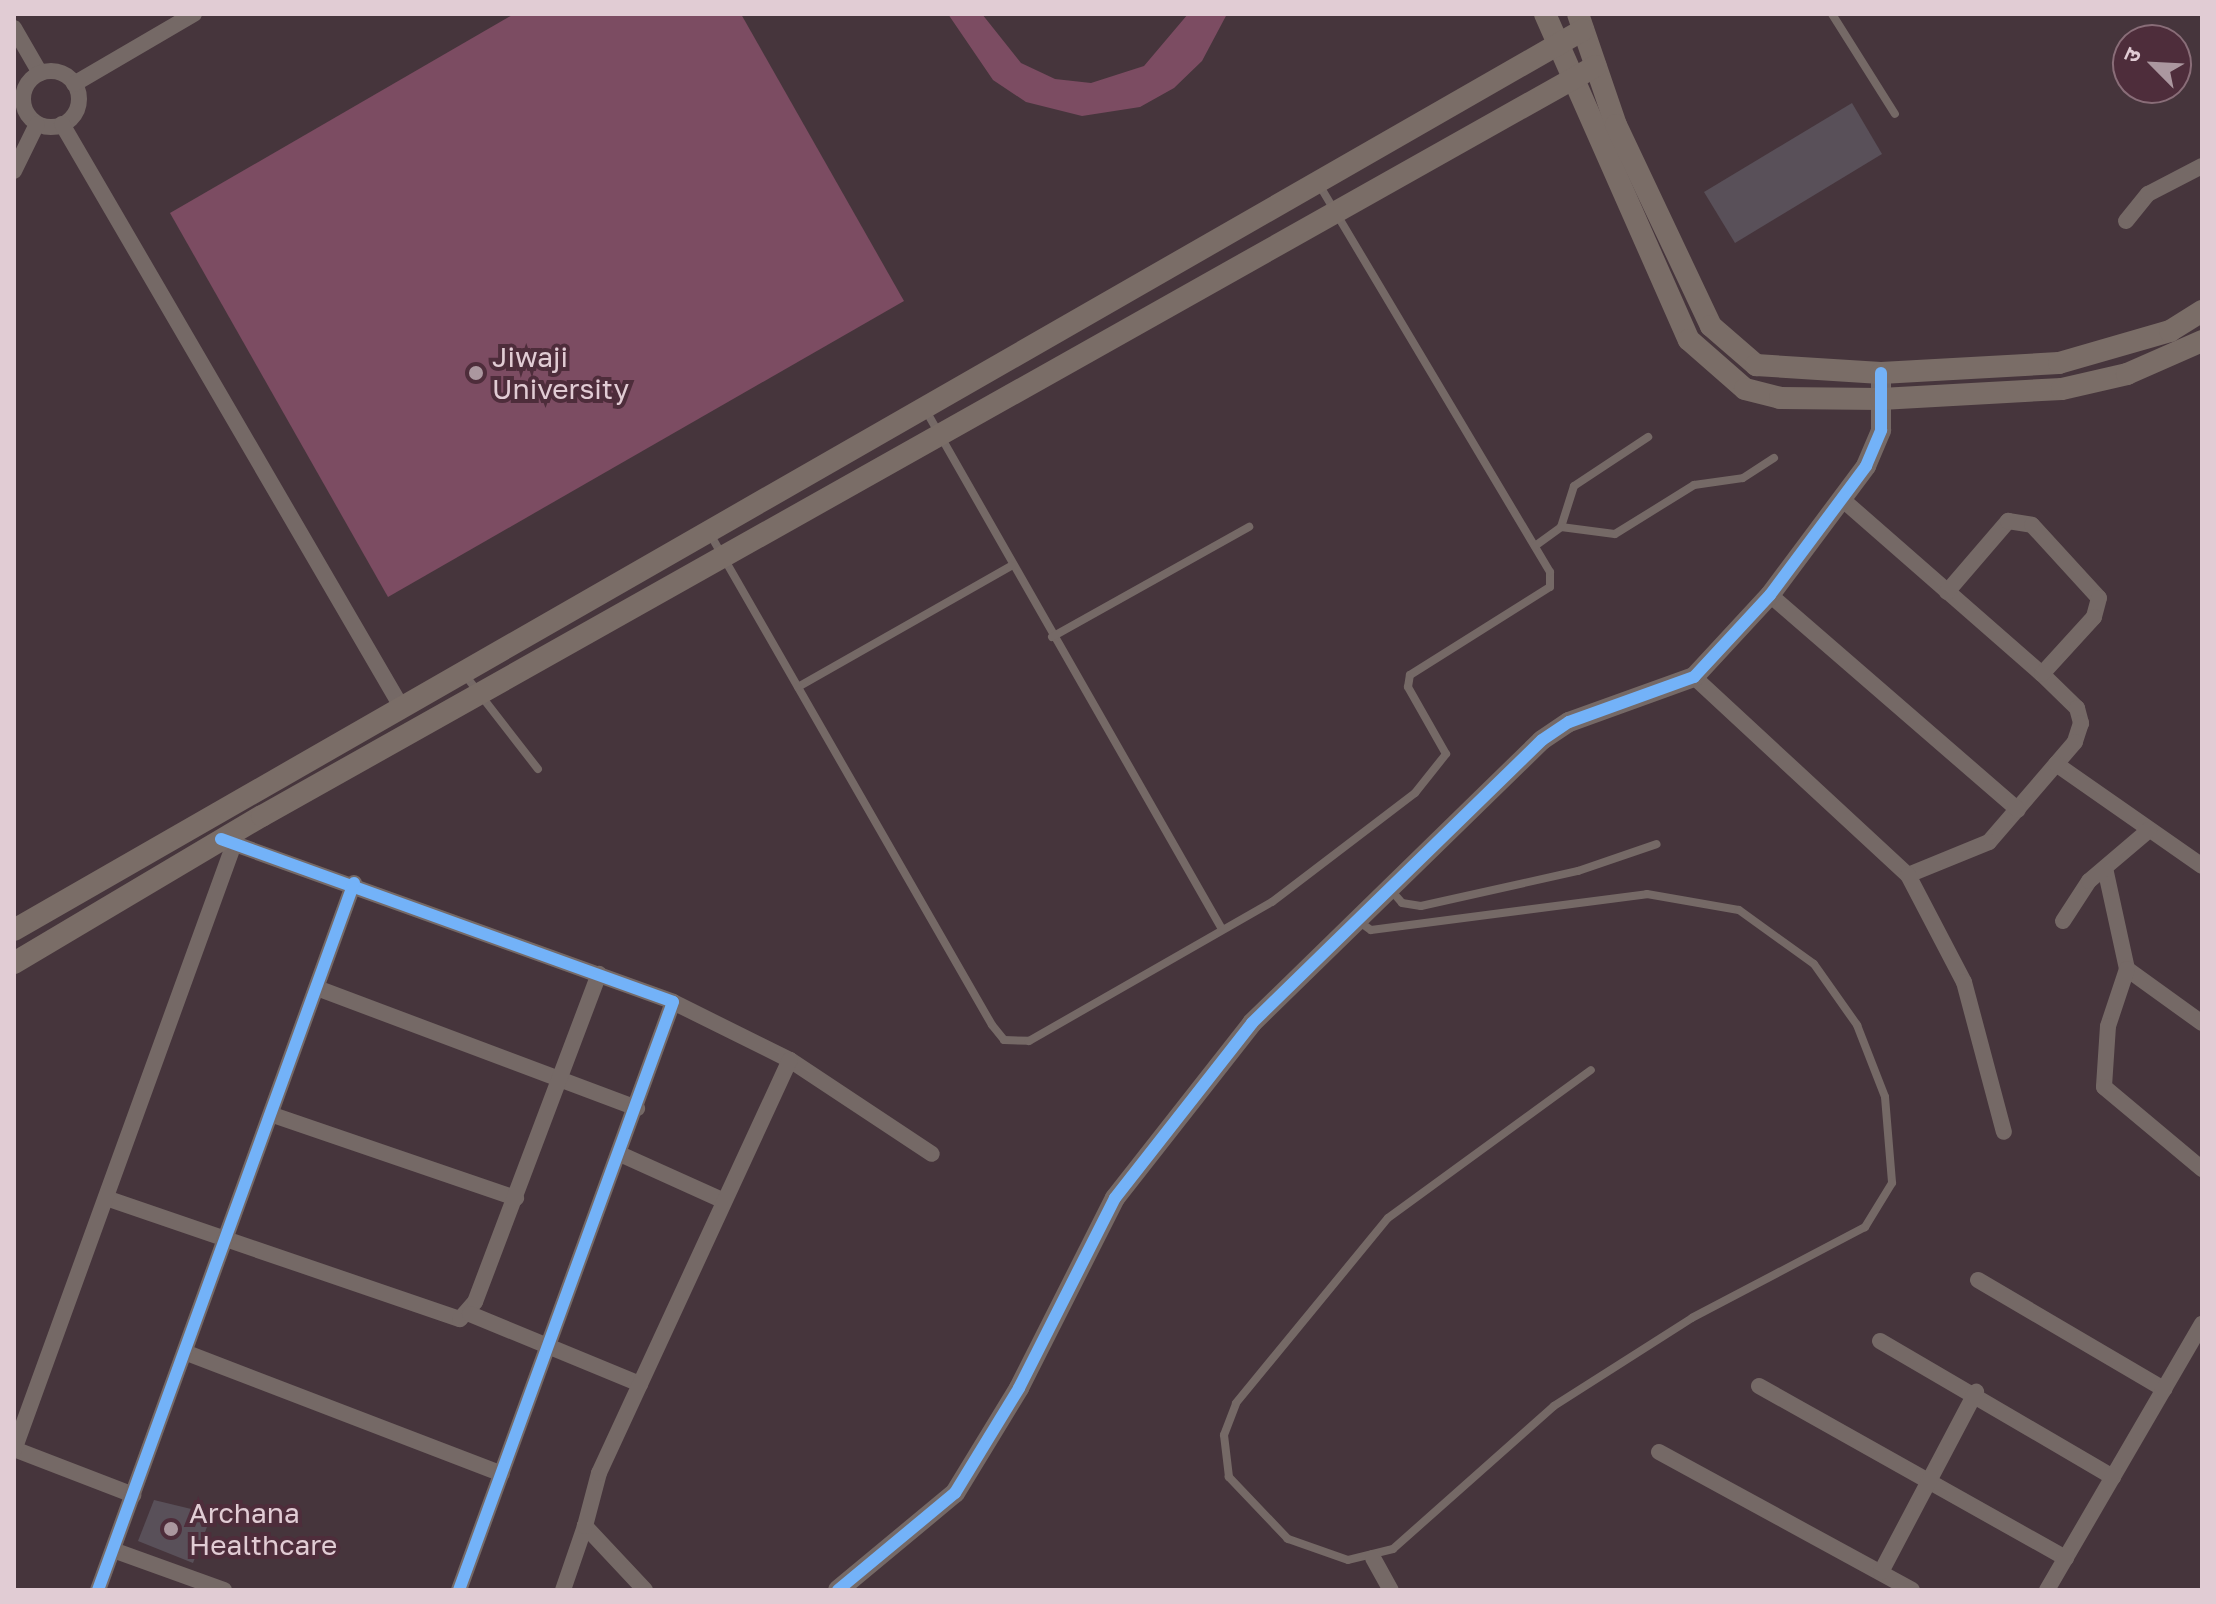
<!DOCTYPE html>
<html>
<head>
<meta charset="utf-8">
<style>
	body { margin:0 }
	#map { position:relative; width:2216px; height:1604px; overflow:hidden; background:#46353c; font-family:"Golos Text","Noto Sans Devanagari",sans-serif }
	div>[style] { position:absolute }
	[style*='--x'] { left:calc(var(--x)*1px); top:calc(var(--y)*1px); width:calc(var(--w)*1px); rotate:calc(var(--a)*1deg) }
	.green>* { inset:0; background:#7c4c62 }
	.building>* { inset:0; background:#595059 }
	.service>* { height:8px; margin:-4px; padding:0 4px; transform-origin:4px; border-radius:4px; background:#756966 }
	.minor>* { height:16px; margin:-8px; padding:0 8px; transform-origin:8px; border-radius:8px; background:#756966 }
	.minor>.ring { margin:-8px; padding:0; box-sizing:content-box; background:none; border:16px solid #756966; border-radius:50% }
	.tertiary>* { height:20px; margin:-10px; padding:0 10px; transform-origin:10px; border-radius:10px; background:#756966 }
	.secondary>* { height:22px; margin:-11px; padding:0 11px; transform-origin:11px; border-radius:11px; background:#7a6d67 }
	.cycleway>* { height:12px; margin:-6px; padding:0 6px; transform-origin:6px; border-radius:6px; background:#73b2f8 }
	.dots>* { width:22px; height:22px; translate:-50% -50%; box-sizing:border-box; border:4px solid #4e2d3b; border-radius:50% }
	span { translate:-50% -50%; white-space:nowrap; text-align:center; line-height:1.15; -webkit-text-stroke:8px #4e2d3b; paint-order:stroke }
	.poi-label { font-size:28px; color:#e1ccd4 }
	.left { translate:0 -50%; text-align:left }
	.frame { position:absolute; inset:0; border:16px solid #e1ccd4; pointer-events:none }
	.north { position:absolute; left:2112px; top:24px; width:80px; height:80px; box-sizing:border-box; background:#4e2d3b; border:2px solid #896d78; border-radius:50%; rotate:294deg; font-size:22px; font-weight:700; line-height:32px; text-align:center; color:#e1ccd4 }
	.north::after { content:''; display:block; margin:auto; width:28px; height:36px; background:#ab979f; clip-path:polygon(50% 0,100% 100%,50% 72%,0 100%) }
</style>
</head>
<body>
<div id="map">
	<div class="green">
		<div style="clip-path:polygon(514px 14px,741px 14px,904px 301px,388px 597px,170px 213px)"></div>
		<div style="clip-path:polygon(948px 14px,982px 14px,1021px 63px,1055px 79px,1091px 83px,1144px 66px,1188px 14px,1227px 14px,1202px 61px,1174px 88px,1140px 107px,1082px 116px,1026px 102px,993px 80px)"></div>
	</div>
	<div class="building">
		<div style="clip-path:polygon(1852px 103px,1882px 154px,1735px 243px,1704px 192px)"></div>
		<div style="clip-path:polygon(154px 1500px,212px 1514px,193px 1563px,138px 1541px)"></div>
	</div>
	<div class="service">
		<div style="--x:1832;--y:14;--w:118;--a:57.8"></div>
		<div style="--x:925;--y:409;--w:599;--a:60.27"></div>
		<div style="--x:1561;--y:527;--w:43;--a:-72.4"></div>
		<div style="--x:1574;--y:486;--w:89;--a:-33.5"></div>
		<div style="--x:710;--y:534;--w:566;--a:60.13"></div>
		<div style="--x:992;--y:1025;--w:19;--a:51"></div>
		<div style="--x:1004;--y:1040;--w:25;--a:2"></div>
		<div style="--x:1029;--y:1041;--w:280;--a:-29.8"></div>
		<div style="--x:1272;--y:902;--w:180;--a:-37.3"></div>
		<div style="--x:1415;--y:793;--w:50;--a:-51.5"></div>
		<div style="--x:1446;--y:754;--w:77;--a:-119.6"></div>
		<div style="--x:1408;--y:687;--w:12;--a:-81"></div>
		<div style="--x:1410;--y:675;--w:165;--a:-32.2"></div>
		<div style="--x:1550;--y:587;--w:15;--a:-90"></div>
		<div style="--x:1550;--y:572;--w:452;--a:-120.8"></div>
		<div style="--x:1535;--y:546;--w:32;--a:-36"></div>
		<div style="--x:1561;--y:527;--w:54;--a:7.4"></div>
		<div style="--x:1615;--y:534;--w:93;--a:-31.8"></div>
		<div style="--x:1694;--y:485;--w:49;--a:-8.1"></div>
		<div style="--x:1743;--y:478;--w:37;--a:-33"></div>
		<div style="--x:1052;--y:637;--w:226;--a:-29.2"></div>
		<div style="--x:465;--y:675;--w:119;--a:52.2"></div>
		<div style="--x:798;--y:687;--w:245;--a:-29.6"></div>
		<div style="--x:1390;--y:889;--w:18;--a:49"></div>
		<div style="--x:1402;--y:903;--w:19;--a:9"></div>
		<div style="--x:1421;--y:906;--w:161;--a:-12.6"></div>
		<div style="--x:1578;--y:871;--w:83;--a:-18.9"></div>
		<div style="--x:1357;--y:920;--w:17;--a:36"></div>
		<div style="--x:1371;--y:930;--w:278;--a:-7.4"></div>
		<div style="--x:1647;--y:894;--w:93;--a:9.9"></div>
		<div style="--x:1739;--y:910;--w:92;--a:35.8"></div>
		<div style="--x:1814;--y:964;--w:75;--a:54.8"></div>
		<div style="--x:1857;--y:1025;--w:77;--a:68.7"></div>
		<div style="--x:1885;--y:1097;--w:86;--a:85.3"></div>
		<div style="--x:1892;--y:1183;--w:52;--a:121.5"></div>
		<div style="--x:1865;--y:1227;--w:195;--a:152.3"></div>
		<div style="--x:1692;--y:1318;--w:164;--a:147.5"></div>
		<div style="--x:1554;--y:1406;--w:215;--a:138.4"></div>
		<div style="--x:1393;--y:1549;--w:46;--a:166.3"></div>
		<div style="--x:1348;--y:1560;--w:64;--a:-160.7"></div>
		<div style="--x:1288;--y:1539;--w:86;--a:-133.6"></div>
		<div style="--x:1229;--y:1477;--w:42;--a:-96.8"></div>
		<div style="--x:1224;--y:1435;--w:34;--a:-69"></div>
		<div style="--x:1236;--y:1403;--w:239;--a:-50.6"></div>
		<div style="--x:1388;--y:1218;--w:251;--a:-36.1"></div>
	</div>
	<div class="minor">
		<div style="--x:14;--y:28;--w:52;--a:60"></div>
		<div class="ring" style="left:23px;top:71px;width:40px;height:40px"></div>
		<div style="--x:74;--y:84;--w:139;--a:-30.3"></div>
		<div style="--x:62;--y:124;--w:676;--a:59.79"></div>
		<div style="--x:14;--y:171;--w:52;--a:-63.9"></div>
		<div style="--x:2126;--y:221;--w:35;--a:-51"></div>
		<div style="--x:2148;--y:194;--w:61;--a:-27.4"></div>
		<div style="--x:1843;--y:500;--w:264;--a:41.2"></div>
		<div style="--x:2042;--y:674;--w:49;--a:44.2"></div>
		<div style="--x:2077;--y:708;--w:16;--a:75"></div>
		<div style="--x:2081;--y:723;--w:20;--a:108"></div>
		<div style="--x:2075;--y:742;--w:132;--a:130.7"></div>
		<div style="--x:1989;--y:842;--w:87;--a:157.8"></div>
		<div style="--x:1947;--y:592;--w:94;--a:-49.3"></div>
		<div style="--x:2008;--y:521;--w:24;--a:9"></div>
		<div style="--x:2032;--y:525;--w:99;--a:47.5"></div>
		<div style="--x:2099;--y:598;--w:20;--a:105"></div>
		<div style="--x:2094;--y:617;--w:77;--a:132.4"></div>
		<div style="--x:1770;--y:595;--w:328;--a:40.9"></div>
		<div style="--x:1694;--y:677;--w:292;--a:42.8"></div>
		<div style="--x:1908;--y:875;--w:121;--a:62.4"></div>
		<div style="--x:1964;--y:982;--w:155;--a:75.1"></div>
		<div style="--x:2056;--y:764;--w:178;--a:34.9"></div>
		<div style="--x:221;--y:839;--w:480;--a:19.8"></div>
		<div style="--x:673;--y:1002;--w:626;--a:110"></div>
		<div style="--x:2105;--y:868;--w:103;--a:77.7"></div>
		<div style="--x:2127;--y:969;--w:92;--a:35.8"></div>
		<div style="--x:2063;--y:921;--w:48;--a:-57"></div>
		<div style="--x:2089;--y:881;--w:79;--a:-40.4"></div>
		<div style="--x:2127;--y:969;--w:60;--a:108.4"></div>
		<div style="--x:2108;--y:1026;--w:61;--a:93.8"></div>
		<div style="--x:2104;--y:1087;--w:128;--a:39.9"></div>
		<div style="--x:317;--y:988;--w:342;--a:20.6"></div>
		<div style="--x:673;--y:1002;--w:131;--a:26.4"></div>
		<div style="--x:790;--y:1060;--w:170;--a:33.5"></div>
		<div style="--x:273;--y:1115;--w:257;--a:18.9"></div>
		<div style="--x:620;--y:1154;--w:114;--a:24.3"></div>
		<div style="--x:106;--y:1198;--w:374;--a:18.9"></div>
		<div style="--x:460;--y:1319;--w:23;--a:-49"></div>
		<div style="--x:475;--y:1302;--w:351;--a:-69.3"></div>
		<div style="--x:1978;--y:1280;--w:216;--a:30.4"></div>
		<div style="--x:470;--y:1314;--w:184;--a:22.4"></div>
		<div style="--x:1880;--y:1341;--w:270;--a:30.3"></div>
		<div style="--x:187;--y:1353;--w:337;--a:21"></div>
		<div style="--x:1759;--y:1386;--w:352;--a:29.3"></div>
		<div style="--x:14;--y:1449;--w:128;--a:21.1"></div>
		<div style="--x:14;--y:1450;--w:645;--a:-70.05"></div>
		<div style="--x:1659;--y:1452;--w:288;--a:28.6"></div>
		<div style="--x:113;--y:1550;--w:118;--a:19.8"></div>
		<div style="--x:1373;--y:1558;--w:37;--a:61"></div>
		<div style="--x:1881;--y:1572;--w:204;--a:-62.2"></div>
		<div style="--x:98;--y:1590;--w:752;--a:-70.1"></div>
		<div style="--x:563;--y:1590;--w:68;--a:-71"></div>
		<div style="--x:645;--y:1590;--w:88;--a:-133.2"></div>
		<div style="--x:585;--y:1526;--w:55;--a:-75.2"></div>
		<div style="--x:599;--y:1473;--w:455;--a:-65.2"></div>
		<div style="--x:2047;--y:1590;--w:308;--a:-59.8"></div>
	</div>
	<div class="tertiary">
		<div style="--x:838;--y:1590;--w:152;--a:-39.7"></div>
		<div style="--x:955;--y:1493;--w:123;--a:-58.6"></div>
		<div style="--x:1019;--y:1388;--w:213;--a:-63.2"></div>
		<div style="--x:1115;--y:1198;--w:222;--a:-51.9"></div>
		<div style="--x:1252;--y:1023;--w:405;--a:-44.3"></div>
		<div style="--x:1542;--y:740;--w:32;--a:-34"></div>
		<div style="--x:1569;--y:722;--w:133;--a:-19.8"></div>
		<div style="--x:1694;--y:677;--w:112;--a:-47.2"></div>
		<div style="--x:1770;--y:595;--w:161;--a:-53.3"></div>
		<div style="--x:1866;--y:466;--w:39;--a:-67"></div>
		<div style="--x:1881;--y:430;--w:57;--a:-90"></div>
	</div>
	<div class="secondary">
		<div style="--x:1545;--y:14;--w:356;--a:66.2"></div>
		<div style="--x:1689;--y:340;--w:74;--a:41.2"></div>
		<div style="--x:1745;--y:389;--w:36;--a:14"></div>
		<div style="--x:1780;--y:398;--w:101;--a:0.6"></div>
		<div style="--x:1881;--y:399;--w:181;--a:-3.2"></div>
		<div style="--x:2062;--y:389;--w:67;--a:-13"></div>
		<div style="--x:2127;--y:374;--w:82;--a:-23.7"></div>
		<div style="--x:1578;--y:14;--w:117;--a:71.1"></div>
		<div style="--x:1616;--y:125;--w:222;--a:64.7"></div>
		<div style="--x:1711;--y:326;--w:60;--a:40.9"></div>
		<div style="--x:1756;--y:365;--w:125;--a:3.7"></div>
		<div style="--x:1881;--y:373;--w:178;--a:-3.2"></div>
		<div style="--x:2059;--y:363;--w:116;--a:-16.1"></div>
		<div style="--x:2170;--y:331;--w:38;--a:-32"></div>
		<div style="--x:14;--y:930;--w:1809;--a:-29.84"></div>
		<div style="--x:14;--y:963;--w:288;--a:-30.7"></div>
		<div style="--x:262;--y:816;--w:1530;--a:-29.35"></div>
	</div>
	<div class="cycleway">
		<div style="--x:221;--y:839;--w:480;--a:19.8"></div>
		<div style="--x:673;--y:1002;--w:626;--a:110"></div>
		<div style="--x:98;--y:1590;--w:752;--a:-70.1"></div>
		<div style="--x:838;--y:1590;--w:152;--a:-39.7"></div>
		<div style="--x:955;--y:1493;--w:123;--a:-58.6"></div>
		<div style="--x:1019;--y:1388;--w:213;--a:-63.2"></div>
		<div style="--x:1115;--y:1198;--w:222;--a:-51.9"></div>
		<div style="--x:1252;--y:1023;--w:405;--a:-44.3"></div>
		<div style="--x:1542;--y:740;--w:32;--a:-34"></div>
		<div style="--x:1569;--y:722;--w:133;--a:-19.8"></div>
		<div style="--x:1694;--y:677;--w:112;--a:-47.2"></div>
		<div style="--x:1770;--y:595;--w:161;--a:-53.3"></div>
		<div style="--x:1866;--y:466;--w:39;--a:-67"></div>
		<div style="--x:1881;--y:430;--w:57;--a:-90"></div>
	</div>
	<div class="dots">
		<div style="left:476px;top:373px;background:#ab979f"></div>
		<div style="left:171px;top:1529px;background:#ab979f"></div>
	</div>
	<div class="poi-label">
		<span class="left" style="left:492px;top:373px">Jiwaji<br>University</span>
		<span class="left" style="left:189px;top:1529px">Archana<br>Healthcare</span>
	</div>
	<div class="frame"></div>
	<div class="north">उ</div>
</div>
</body>
</html>
